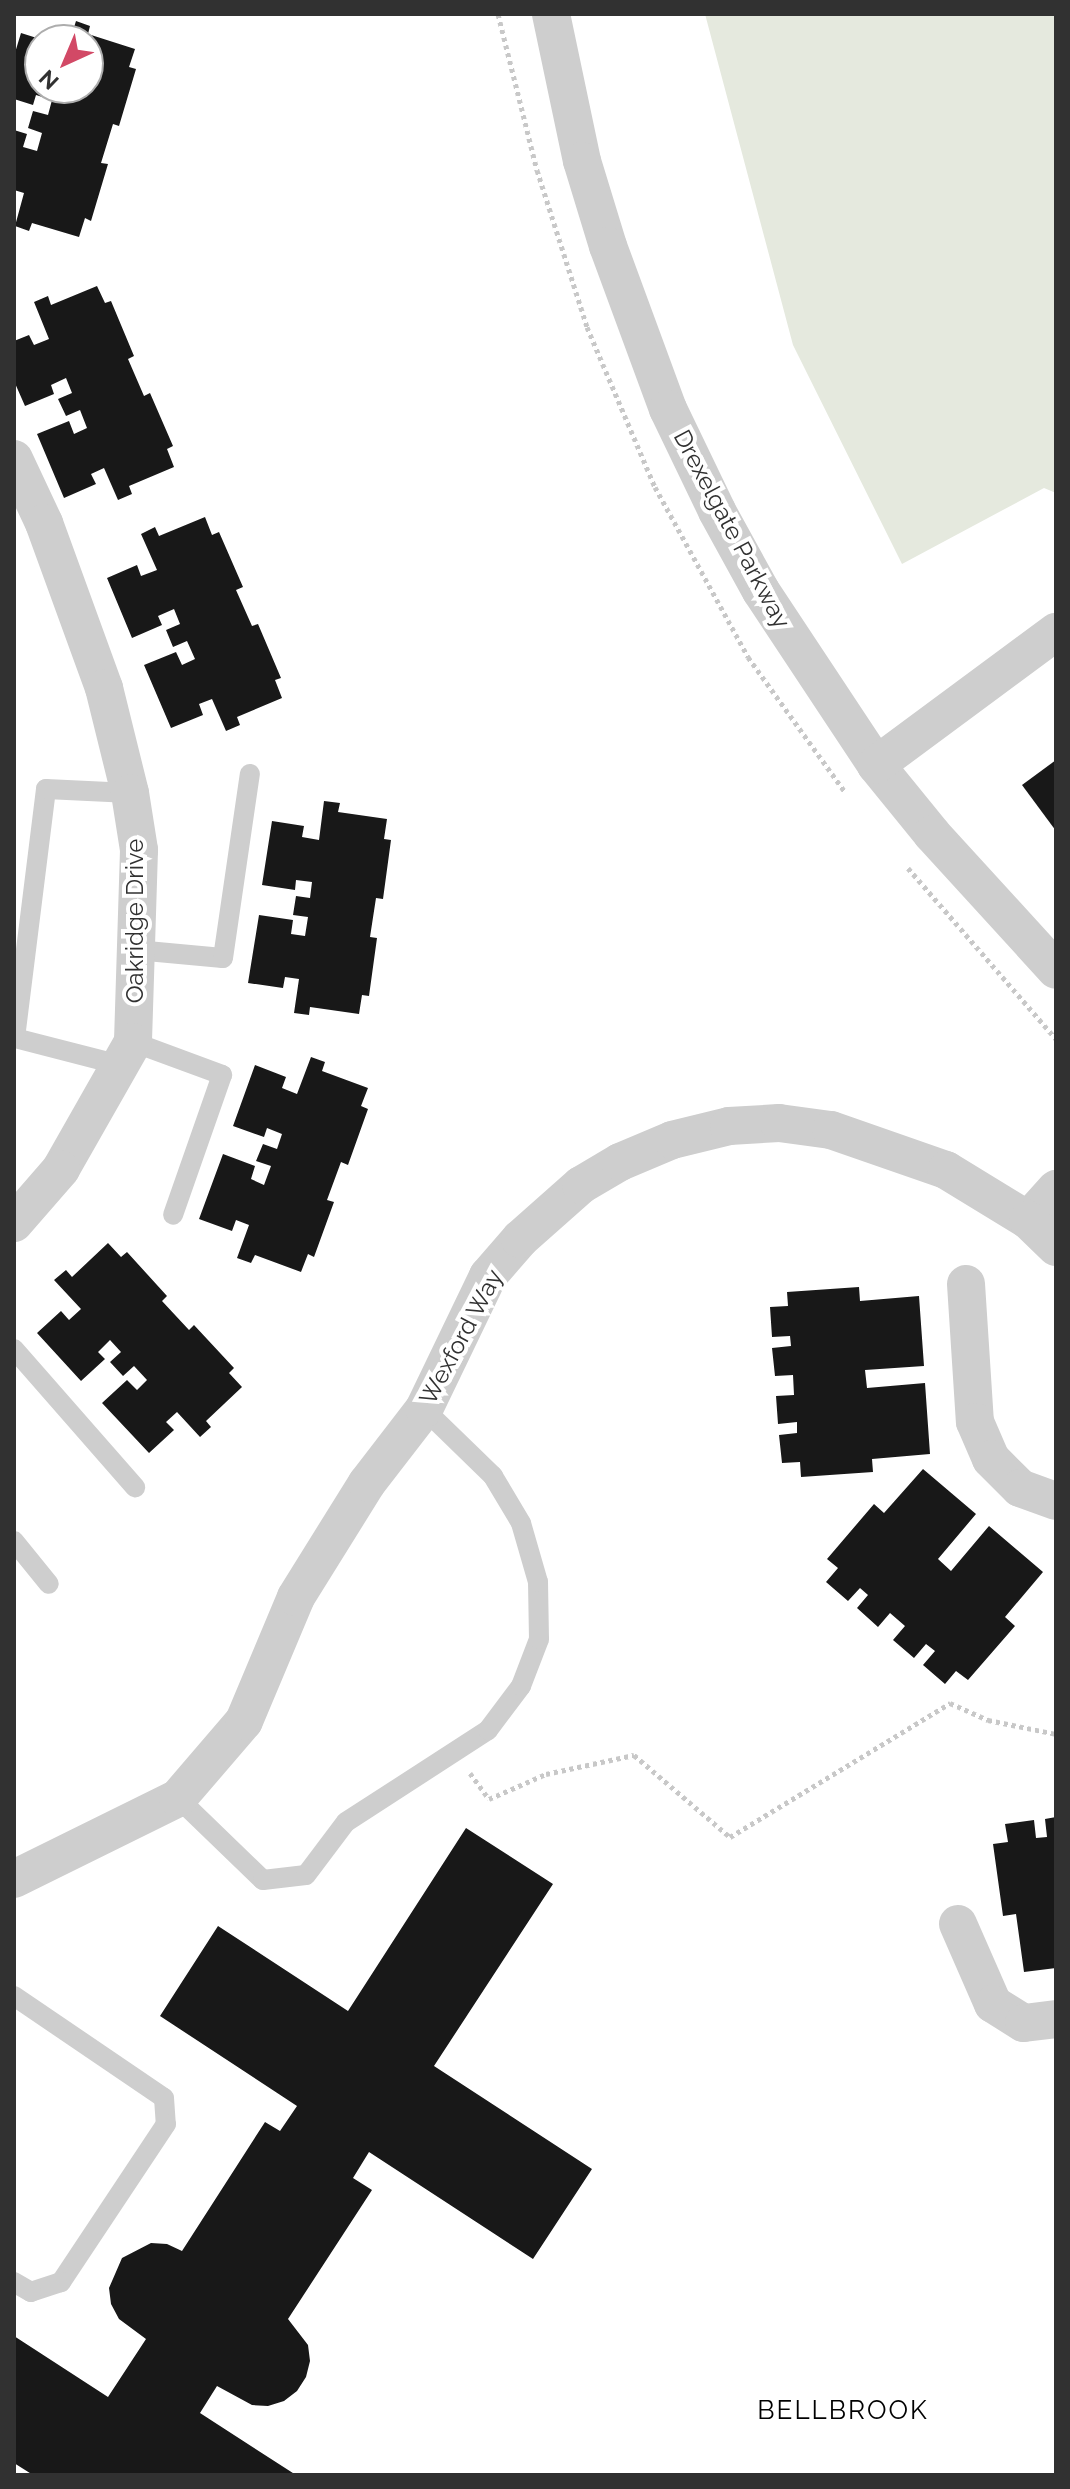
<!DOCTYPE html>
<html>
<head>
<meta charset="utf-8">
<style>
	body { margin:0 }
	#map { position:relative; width:1070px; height:2489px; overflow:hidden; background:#fff; font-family:Raleway,sans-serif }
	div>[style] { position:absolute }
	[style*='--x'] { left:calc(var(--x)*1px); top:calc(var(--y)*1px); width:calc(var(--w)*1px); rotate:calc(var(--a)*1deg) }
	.green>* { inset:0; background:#e5e9de }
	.building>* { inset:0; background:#181818 }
	.path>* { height:5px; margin-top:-2.5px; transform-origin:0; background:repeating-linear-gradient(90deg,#c8c8c8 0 4px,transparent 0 8px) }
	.lane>* { height:20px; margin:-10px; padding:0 10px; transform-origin:10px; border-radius:10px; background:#cecece }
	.street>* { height:38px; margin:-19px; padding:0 19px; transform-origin:19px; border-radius:19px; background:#cecece }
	span { translate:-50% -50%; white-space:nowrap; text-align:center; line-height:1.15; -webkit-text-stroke:8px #fff; paint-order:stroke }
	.street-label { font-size:24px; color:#313131 }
	.neighbourhood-label { font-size:26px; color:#000; letter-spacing:2px }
	.frame { position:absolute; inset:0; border:16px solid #313131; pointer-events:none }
	.north { position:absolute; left:24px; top:24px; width:80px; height:80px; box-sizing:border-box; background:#fff; border:2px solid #adadad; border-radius:50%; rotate:224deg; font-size:22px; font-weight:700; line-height:32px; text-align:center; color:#313131 }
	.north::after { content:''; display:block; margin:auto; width:28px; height:36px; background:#d24966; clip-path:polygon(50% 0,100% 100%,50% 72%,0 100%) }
</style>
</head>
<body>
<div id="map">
	<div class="green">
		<div style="clip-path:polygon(705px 14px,1056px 14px,1056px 493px,1044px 488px,902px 564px,793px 345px)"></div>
	</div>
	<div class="building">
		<div style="clip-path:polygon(76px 21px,90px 26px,88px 34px,135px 49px,129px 67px,136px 69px,119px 126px,113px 124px,101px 163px,108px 164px,91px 221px,85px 218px,79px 237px,32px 223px,29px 231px,15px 226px,24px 193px,14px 190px,14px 130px,27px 134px,23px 147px,37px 151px,42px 133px,28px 128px,33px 111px,48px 115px,52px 100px,36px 95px,33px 105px,14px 99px,14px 56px,21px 33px,40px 39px,40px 88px,88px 88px,88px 40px,70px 40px)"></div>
		<div style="clip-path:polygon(97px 286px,105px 303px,111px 301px,134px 356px,128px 359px,144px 396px,150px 393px,173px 446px,167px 449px,174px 467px,129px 486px,132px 494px,118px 500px,104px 468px,91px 474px,96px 484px,64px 498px,37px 434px,69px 421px,74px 434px,87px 428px,80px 410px,66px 416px,58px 399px,72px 393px,66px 378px,51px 385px,54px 394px,25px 406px,14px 381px,14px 341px,29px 335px,34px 345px,49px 339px,34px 302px,48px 296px,51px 305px)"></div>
		<div style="clip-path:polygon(205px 517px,212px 535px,219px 532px,243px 587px,236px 590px,252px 626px,258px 624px,281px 678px,275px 680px,282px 698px,237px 717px,240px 725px,226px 731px,212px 699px,199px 704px,203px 715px,171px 728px,144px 665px,176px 652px,182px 665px,195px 659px,187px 641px,173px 647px,166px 630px,180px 624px,174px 609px,158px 616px,162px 625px,132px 638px,107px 578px,137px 565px,141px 576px,157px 570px,141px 534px,155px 527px,159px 536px)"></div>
		<div style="clip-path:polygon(1056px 760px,1056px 831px,1022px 785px)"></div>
		<div style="clip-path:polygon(324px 801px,340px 803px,338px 812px,387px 819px,384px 839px,391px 840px,383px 899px,376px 898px,370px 937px,377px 938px,369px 996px,362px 995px,359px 1014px,310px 1007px,309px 1015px,294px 1013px,299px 979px,285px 977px,283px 988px,248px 983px,259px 915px,293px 920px,291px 934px,305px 936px,308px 917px,293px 915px,296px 896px,310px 898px,312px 882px,296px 880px,295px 890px,262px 885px,272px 821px,304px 826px,302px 837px,319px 840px)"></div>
		<div style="clip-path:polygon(311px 1057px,325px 1062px,322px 1071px,368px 1088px,361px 1106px,368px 1109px,348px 1165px,341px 1162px,327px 1200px,334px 1202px,314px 1257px,308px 1254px,301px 1272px,255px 1255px,251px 1263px,237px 1258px,249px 1225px,236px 1220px,232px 1231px,199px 1219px,223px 1154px,255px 1166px,251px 1179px,264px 1185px,271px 1166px,256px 1161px,263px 1144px,277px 1149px,282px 1134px,267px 1128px,264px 1137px,233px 1126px,255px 1065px,286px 1077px,282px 1088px,297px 1094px)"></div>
		<div style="clip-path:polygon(108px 1243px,121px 1257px,127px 1252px,167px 1296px,162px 1301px,189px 1330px,194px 1325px,234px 1368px,229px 1373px,242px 1387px,206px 1421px,211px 1427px,200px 1437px,177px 1412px,166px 1422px,174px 1430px,149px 1453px,102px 1403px,127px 1380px,137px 1390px,147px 1380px,134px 1366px,123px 1376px,110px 1362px,121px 1352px,110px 1340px,98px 1352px,105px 1359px,81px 1381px,37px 1333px,61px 1311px,69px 1320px,81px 1309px,54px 1280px,66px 1270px,72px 1277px)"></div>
		<div style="clip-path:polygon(859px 1287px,860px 1301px,919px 1296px,924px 1366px,865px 1370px,867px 1388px,925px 1383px,930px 1454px,872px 1459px,873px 1472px,801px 1477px,800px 1462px,782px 1463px,779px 1435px,797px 1433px,797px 1422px,778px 1424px,776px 1396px,794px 1395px,793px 1375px,775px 1376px,772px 1348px,791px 1346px,790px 1336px,772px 1337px,770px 1307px,788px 1306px,787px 1292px)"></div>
		<div style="clip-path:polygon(923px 1469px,976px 1514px,938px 1559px,951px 1571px,989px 1526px,1043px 1572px,1005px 1617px,1015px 1626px,968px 1680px,956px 1671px,945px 1684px,923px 1665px,935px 1651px,926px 1644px,914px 1658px,893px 1640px,905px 1626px,890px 1613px,878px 1627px,857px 1608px,868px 1595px,860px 1588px,848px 1601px,826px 1582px,838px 1568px,827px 1559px,874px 1504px,884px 1513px)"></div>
		<div style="clip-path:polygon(1056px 1817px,1056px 1968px,1024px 1972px,1016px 1914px,1003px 1916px,993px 1844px,1008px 1842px,1005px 1824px,1034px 1820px,1036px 1838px,1047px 1837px,1045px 1819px)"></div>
		<div style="clip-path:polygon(466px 1828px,553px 1884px,434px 2066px,592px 2169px,533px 2259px,369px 2152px,353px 2178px,372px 2190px,288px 2319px,308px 2345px,310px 2361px,306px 2377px,297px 2391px,284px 2401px,268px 2406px,252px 2405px,217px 2386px,200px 2413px,296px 2475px,33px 2475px,14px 2463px,14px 2336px,108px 2397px,146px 2339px,119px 2319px,111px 2304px,109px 2288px,122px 2258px,151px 2243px,167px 2244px,182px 2251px,265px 2122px,280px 2131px,297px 2106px,160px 2016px,218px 1926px,348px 2011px)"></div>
	</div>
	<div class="path">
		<div style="--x:498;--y:14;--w:161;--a:76"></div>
		<div style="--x:537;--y:170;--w:165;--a:72.3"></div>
		<div style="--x:587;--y:327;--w:174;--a:67"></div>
		<div style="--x:655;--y:487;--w:194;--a:61.3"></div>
		<div style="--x:748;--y:657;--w:166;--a:54.3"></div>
		<div style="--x:908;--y:868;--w:226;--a:49.1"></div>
		<div style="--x:470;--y:1773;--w:32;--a:54"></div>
		<div style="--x:489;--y:1799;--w:62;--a:-23.7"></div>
		<div style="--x:546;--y:1774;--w:90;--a:-12.2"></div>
		<div style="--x:634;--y:1755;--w:126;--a:40.5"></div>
		<div style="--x:730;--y:1837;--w:258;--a:-31.3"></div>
		<div style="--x:950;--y:1703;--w:42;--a:24.1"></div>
		<div style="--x:988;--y:1720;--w:69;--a:11.6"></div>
	</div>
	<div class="lane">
		<div style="--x:136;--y:950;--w:87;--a:5.3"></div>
		<div style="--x:223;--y:958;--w:186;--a:-81.7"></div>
		<div style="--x:133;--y:1042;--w:95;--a:20.3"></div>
		<div style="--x:222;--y:1075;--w:148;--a:109.3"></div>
		<div style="--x:120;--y:1065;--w:108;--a:-165.6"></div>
		<div style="--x:15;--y:1038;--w:251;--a:-82.9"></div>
		<div style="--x:46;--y:789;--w:84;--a:2.7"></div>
		<div style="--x:14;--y:1349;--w:184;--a:48.8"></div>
		<div style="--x:14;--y:1541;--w:55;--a:50.9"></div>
		<div style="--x:178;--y:1798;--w:118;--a:44"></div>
		<div style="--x:263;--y:1880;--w:43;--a:-6.6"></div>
		<div style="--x:306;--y:1875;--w:66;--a:-53"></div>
		<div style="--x:346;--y:1822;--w:169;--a:-32.9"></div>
		<div style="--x:488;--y:1730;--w:55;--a:-53.1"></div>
		<div style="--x:521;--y:1686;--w:50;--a:-69"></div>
		<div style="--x:539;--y:1639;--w:57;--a:-91"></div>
		<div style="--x:538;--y:1582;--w:61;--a:-106.1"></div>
		<div style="--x:521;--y:1523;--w:55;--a:-120.8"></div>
		<div style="--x:493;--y:1476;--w:96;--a:-135.8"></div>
		<div style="--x:14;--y:1996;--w:181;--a:34.2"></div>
		<div style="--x:164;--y:2098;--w:26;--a:86"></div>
		<div style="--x:166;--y:2124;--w:190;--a:123.6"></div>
		<div style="--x:61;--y:2282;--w:32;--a:162"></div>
		<div style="--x:31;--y:2292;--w:20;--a:-150"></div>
	</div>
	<div class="street">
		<div style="--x:551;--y:14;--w:150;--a:78.1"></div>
		<div style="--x:582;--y:161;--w:89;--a:73"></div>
		<div style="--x:608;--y:246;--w:174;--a:69.8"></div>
		<div style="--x:668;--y:409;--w:113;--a:64.3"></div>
		<div style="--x:717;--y:511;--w:91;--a:61.2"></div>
		<div style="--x:761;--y:591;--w:209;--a:56.5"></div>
		<div style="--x:876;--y:765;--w:89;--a:50.9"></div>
		<div style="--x:932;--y:834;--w:184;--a:47.6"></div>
		<div style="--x:14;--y:459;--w:71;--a:64.9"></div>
		<div style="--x:44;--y:523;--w:176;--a:70"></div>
		<div style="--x:104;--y:688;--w:108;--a:76.1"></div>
		<div style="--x:130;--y:793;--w:58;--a:81"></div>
		<div style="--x:139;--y:850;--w:192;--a:91.8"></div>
		<div style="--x:133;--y:1042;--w:146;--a:119.6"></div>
		<div style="--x:61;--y:1169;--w:72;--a:131"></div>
		<div style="--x:876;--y:765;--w:224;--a:-36.5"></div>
		<div style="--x:1028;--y:1220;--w:42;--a:-47.9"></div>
		<div style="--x:966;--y:1284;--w:138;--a:86.3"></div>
		<div style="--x:975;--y:1422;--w:40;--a:66.6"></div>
		<div style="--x:991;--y:1459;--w:41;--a:45"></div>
		<div style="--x:1020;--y:1488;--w:38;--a:20"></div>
		<div style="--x:14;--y:1879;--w:183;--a:-26.3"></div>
		<div style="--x:178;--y:1798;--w:101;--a:-49.4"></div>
		<div style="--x:244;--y:1721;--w:134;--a:-67.2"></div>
		<div style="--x:296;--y:1597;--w:134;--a:-58.1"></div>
		<div style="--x:367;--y:1483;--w:93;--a:-52.4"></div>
		<div style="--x:424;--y:1409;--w:148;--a:-64.3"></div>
		<div style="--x:488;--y:1276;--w:49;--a:-49.1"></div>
		<div style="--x:520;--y:1239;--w:81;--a:-41.5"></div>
		<div style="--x:581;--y:1185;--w:45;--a:-30.5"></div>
		<div style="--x:620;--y:1162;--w:56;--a:-22.9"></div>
		<div style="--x:672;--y:1140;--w:59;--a:-13.8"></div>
		<div style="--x:729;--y:1126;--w:50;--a:-3.4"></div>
		<div style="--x:779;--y:1123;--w:52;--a:7.7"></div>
		<div style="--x:831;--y:1130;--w:122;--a:19.2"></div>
		<div style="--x:946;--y:1170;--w:96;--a:31.4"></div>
		<div style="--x:1028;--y:1220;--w:39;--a:44"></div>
		<div style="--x:958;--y:1924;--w:87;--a:66.4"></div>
		<div style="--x:993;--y:2004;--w:36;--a:32"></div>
		<div style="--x:1024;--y:2023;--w:32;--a:-7"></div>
	</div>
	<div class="street-label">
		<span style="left:732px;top:529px;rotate:62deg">Drexelgate Parkway</span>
		<span style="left:135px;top:921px;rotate:-90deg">Oakridge Drive</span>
		<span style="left:461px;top:1337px;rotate:-62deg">Wexford Way</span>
	</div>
	<div class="neighbourhood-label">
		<span style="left:843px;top:2411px">BELLBROOK</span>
	</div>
	<div class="frame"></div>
	<div class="north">N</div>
</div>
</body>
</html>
